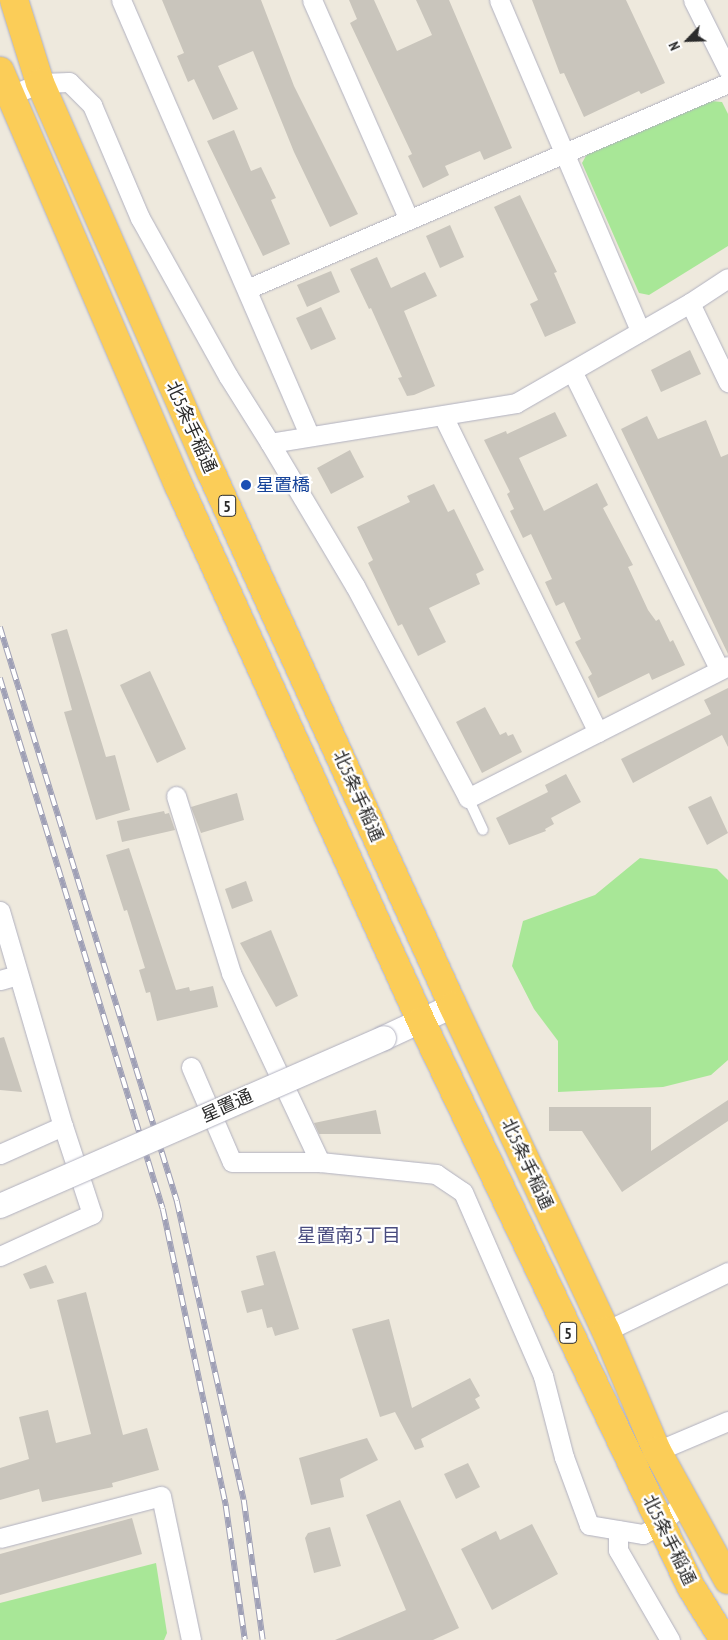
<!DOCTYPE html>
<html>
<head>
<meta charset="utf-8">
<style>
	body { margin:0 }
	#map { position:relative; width:728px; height:1640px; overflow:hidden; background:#eee9dd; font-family:"PT Sans Narrow","Noto Sans JP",sans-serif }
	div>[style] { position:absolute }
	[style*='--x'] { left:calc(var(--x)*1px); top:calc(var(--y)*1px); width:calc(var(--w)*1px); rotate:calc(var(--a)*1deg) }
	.green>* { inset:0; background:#a8e797 }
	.building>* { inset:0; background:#c9c5bc }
	.roads { filter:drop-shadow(0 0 1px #b1b1c0) drop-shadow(0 0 1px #b1b1c0) }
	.service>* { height:10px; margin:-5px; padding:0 5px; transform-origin:5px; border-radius:5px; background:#fff }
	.minor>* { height:19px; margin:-9.5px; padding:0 9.5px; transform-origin:9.5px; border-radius:9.5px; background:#fff }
	.tertiary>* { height:24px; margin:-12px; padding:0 12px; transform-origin:12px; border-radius:12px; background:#fff }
	.trunk>* { height:28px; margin:-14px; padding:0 14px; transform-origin:14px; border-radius:14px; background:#fbcd58 }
	.rail>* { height:5.5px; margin-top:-2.75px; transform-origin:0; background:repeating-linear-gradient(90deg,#fff 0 11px,#9fa0b6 0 22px); box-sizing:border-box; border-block:1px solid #9fa0b6 }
	.bridges { filter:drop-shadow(0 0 1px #b1b1c0) drop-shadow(0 0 1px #b1b1c0) }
	.tertiary-bridge>* { height:24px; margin:-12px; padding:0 12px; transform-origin:12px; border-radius:12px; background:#fff }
	.dots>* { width:14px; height:14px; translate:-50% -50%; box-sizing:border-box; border:2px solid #fff; border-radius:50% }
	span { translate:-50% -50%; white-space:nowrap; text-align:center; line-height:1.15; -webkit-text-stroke:4.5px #fff; paint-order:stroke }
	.shield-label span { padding:1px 4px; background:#fff; border:1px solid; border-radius:4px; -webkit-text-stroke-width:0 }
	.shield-label { font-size:16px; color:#2b2b2b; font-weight:700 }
	.street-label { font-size:18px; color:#2b2b2b }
	.transit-label { font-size:18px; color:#164399 }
	.left { translate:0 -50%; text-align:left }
	.neighbourhood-label { font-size:19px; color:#494c7f }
	.north { position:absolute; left:663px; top:15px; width:50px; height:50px; -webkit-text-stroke:4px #fff; paint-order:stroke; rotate:246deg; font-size:14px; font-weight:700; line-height:20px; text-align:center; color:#2b2b2b }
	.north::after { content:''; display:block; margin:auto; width:18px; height:22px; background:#2b2b2b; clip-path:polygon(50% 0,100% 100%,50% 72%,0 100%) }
</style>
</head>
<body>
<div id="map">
	<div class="green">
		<div style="clip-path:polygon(711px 101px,722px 102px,728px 114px,728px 246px,649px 295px,639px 293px,582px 163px,587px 154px)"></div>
		<div style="clip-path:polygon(640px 858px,717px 869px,728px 880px,728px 1060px,711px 1075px,663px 1087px,558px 1092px,558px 1041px,534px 1009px,512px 966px,523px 921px,595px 895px)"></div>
		<div style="clip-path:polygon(156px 1563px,167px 1633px,164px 1640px,0 1640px,0 1603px)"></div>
	</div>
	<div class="building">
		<div style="clip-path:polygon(162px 0,261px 0,294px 86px,358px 214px,330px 227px,294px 152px,253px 51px,218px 66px,238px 109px,213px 120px,194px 79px,188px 82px,177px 56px,184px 53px)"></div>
		<div style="clip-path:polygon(349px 0,374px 0,397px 51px,432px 35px,416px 0,449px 0,512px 148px,484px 160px,480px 151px,445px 166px,449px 175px,423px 188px,408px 156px,412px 154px,350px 23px,357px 19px)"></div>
		<div style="clip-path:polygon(532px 0,626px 0,665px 83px,641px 94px,639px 91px,584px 117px,564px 73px,560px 74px)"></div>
		<div style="clip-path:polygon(234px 130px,251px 171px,261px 167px,276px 198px,271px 200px,290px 244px,263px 256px,207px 141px)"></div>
		<div style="clip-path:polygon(520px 195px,557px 272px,554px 273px,576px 323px,545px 337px,530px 304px,538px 300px,494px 207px)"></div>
		<div style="clip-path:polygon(450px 225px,464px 257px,440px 268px,426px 236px)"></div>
		<div style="clip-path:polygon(377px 257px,391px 288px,425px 272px,437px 296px,404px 311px,435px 386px,414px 395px,407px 396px,398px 378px,402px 377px,371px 308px,369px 309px,350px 269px)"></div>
		<div style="clip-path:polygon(331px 271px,340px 292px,307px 307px,297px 285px)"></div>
		<div style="clip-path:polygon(321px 307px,336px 339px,311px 350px,296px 318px)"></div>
		<div style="clip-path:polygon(690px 350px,701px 374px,661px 392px,651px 370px)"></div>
		<div style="clip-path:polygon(555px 412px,567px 436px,519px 458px,544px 511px,597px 483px,608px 505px,603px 508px,633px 565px,628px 567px,648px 610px,656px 621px,659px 619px,670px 642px,673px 640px,685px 665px,652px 680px,649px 673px,598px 698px,588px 677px,592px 674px,575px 642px,581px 639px,564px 602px,556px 606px,545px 582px,552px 579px,531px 534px,523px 538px,510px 511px,514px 509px,507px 494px,510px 492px,484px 440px,506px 431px,507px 434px)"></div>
		<div style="clip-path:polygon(647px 416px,658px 439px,706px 420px,721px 457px,728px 454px,728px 654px,621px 429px)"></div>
		<div style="clip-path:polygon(350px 450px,364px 477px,331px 494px,317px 468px)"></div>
		<div style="clip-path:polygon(434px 484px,448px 512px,454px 509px,484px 570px,476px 574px,480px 584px,429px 608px,446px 642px,418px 656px,402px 624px,398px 626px,368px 563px,373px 560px,357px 527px,410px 502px,407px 496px)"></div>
		<div style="clip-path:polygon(67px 629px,106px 757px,115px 755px,130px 810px,96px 820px,64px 712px,72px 710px,51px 634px)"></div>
		<div style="clip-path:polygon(150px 671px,186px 749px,157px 763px,120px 685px)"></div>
		<div style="clip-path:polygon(728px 688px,728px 747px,722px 735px,633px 783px,621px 759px,711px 714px,704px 700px)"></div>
		<div style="clip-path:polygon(485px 707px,500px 735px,506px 732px,508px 736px,513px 734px,522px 752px,482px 773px,456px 722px)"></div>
		<div style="clip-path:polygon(566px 774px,581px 802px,551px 818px,554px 824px,545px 829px,546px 831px,509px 845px,496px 818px,548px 792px,545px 785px)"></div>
		<div style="clip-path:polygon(237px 793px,244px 820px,201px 833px,191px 807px)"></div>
		<div style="clip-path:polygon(711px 796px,728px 833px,707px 845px,688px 807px)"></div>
		<div style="clip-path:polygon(164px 811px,165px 814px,169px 813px,175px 830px,122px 842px,117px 821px)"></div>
		<div style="clip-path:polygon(129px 848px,176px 990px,189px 987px,190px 991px,213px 986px,218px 1007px,157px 1021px,150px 992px,146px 993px,139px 970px,145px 968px,127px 910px,124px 911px,106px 855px)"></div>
		<div style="clip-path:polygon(246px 881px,253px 901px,232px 909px,225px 889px)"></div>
		<div style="clip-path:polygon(271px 930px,298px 996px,276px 1007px,240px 943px)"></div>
		<div style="clip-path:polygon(4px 1037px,22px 1092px,0 1090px,0 1038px)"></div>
		<div style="clip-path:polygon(728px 1100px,728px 1121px,622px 1192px,582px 1131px,549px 1131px,549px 1107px,651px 1107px,651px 1151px)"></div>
		<div style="clip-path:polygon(376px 1110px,381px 1134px,319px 1134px,314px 1123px)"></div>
		<div style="clip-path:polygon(275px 1251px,299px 1329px,275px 1336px,272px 1327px,267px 1328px,262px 1309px,247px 1313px,241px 1291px,264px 1285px,256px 1256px)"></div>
		<div style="clip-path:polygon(46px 1265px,54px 1283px,30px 1289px,23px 1274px)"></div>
		<div style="clip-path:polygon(86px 1292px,123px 1435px,147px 1428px,159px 1470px,112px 1483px,113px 1487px,42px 1502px,39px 1489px,0 1500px,0 1468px,29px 1459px,19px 1417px,48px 1410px,56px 1443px,91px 1434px,57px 1300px)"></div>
		<div style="clip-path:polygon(389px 1319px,412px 1408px,470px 1378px,480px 1396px,475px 1399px,480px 1408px,421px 1439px,424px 1447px,415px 1450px,395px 1412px,380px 1417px,352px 1329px)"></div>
		<div style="clip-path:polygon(367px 1438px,378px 1460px,340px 1479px,344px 1497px,311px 1505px,299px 1458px)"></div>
		<div style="clip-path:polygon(468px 1463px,480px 1487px,456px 1499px,444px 1474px)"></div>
		<div style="clip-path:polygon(400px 1500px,459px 1628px,433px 1640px,335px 1640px,406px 1610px,366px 1515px)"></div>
		<div style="clip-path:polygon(132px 1518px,142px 1554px,0 1595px,0 1554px)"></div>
		<div style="clip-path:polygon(532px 1524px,558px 1574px,492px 1610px,461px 1549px,496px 1531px,500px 1540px)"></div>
		<div style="clip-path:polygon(330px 1527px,341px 1566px,314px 1573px,305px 1538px,308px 1533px)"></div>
	</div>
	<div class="roads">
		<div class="service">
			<div style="--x:468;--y:798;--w:35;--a:65"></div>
		</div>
		<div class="minor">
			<div style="--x:121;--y:0;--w:474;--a:66.6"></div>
			<div style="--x:312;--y:0;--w:240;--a:66.2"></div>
			<div style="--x:499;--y:0;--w:360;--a:66.9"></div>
			<div style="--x:693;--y:0;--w:78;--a:63.4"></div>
			<div style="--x:9;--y:96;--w:34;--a:-23"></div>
			<div style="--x:40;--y:83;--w:29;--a:-2"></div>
			<div style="--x:69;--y:82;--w:33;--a:45"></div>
			<div style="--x:92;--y:105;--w:123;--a:67"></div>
			<div style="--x:140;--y:218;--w:181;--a:60.9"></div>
			<div style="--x:228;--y:376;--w:79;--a:57.9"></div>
			<div style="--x:270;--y:443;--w:249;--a:-9.2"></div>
			<div style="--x:516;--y:403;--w:201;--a:-29.9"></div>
			<div style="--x:690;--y:303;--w:45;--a:-33.3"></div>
			<div style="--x:247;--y:289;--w:523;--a:-23.18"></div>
			<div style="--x:690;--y:303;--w:88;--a:64.3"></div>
			<div style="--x:573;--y:373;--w:331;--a:63.7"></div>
			<div style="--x:443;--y:416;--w:352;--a:63.9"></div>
			<div style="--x:270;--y:443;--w:166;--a:59.3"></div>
			<div style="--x:355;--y:586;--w:240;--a:61.9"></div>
			<div style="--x:468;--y:798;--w:292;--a:-26.9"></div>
			<div style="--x:176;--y:796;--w:185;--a:72.7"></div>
			<div style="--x:231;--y:973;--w:209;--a:64.8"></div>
			<div style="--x:0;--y:911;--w:224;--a:73.7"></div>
			<div style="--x:0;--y:980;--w:19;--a:-16"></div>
			<div style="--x:191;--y:1067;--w:103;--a:66.7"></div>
			<div style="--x:232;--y:1162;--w:88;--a:0"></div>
			<div style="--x:320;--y:1162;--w:117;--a:5.9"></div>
			<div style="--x:436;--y:1174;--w:32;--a:34"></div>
			<div style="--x:463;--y:1192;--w:201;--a:66.5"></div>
			<div style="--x:543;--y:1376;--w:84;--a:75.5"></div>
			<div style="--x:564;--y:1457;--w:72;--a:69.8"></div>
			<div style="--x:589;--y:1525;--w:55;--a:9.5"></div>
			<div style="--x:643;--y:1534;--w:21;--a:-29"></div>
			<div style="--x:661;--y:1524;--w:30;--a:-44"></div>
			<div style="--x:0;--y:1154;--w:69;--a:-24"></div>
			<div style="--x:63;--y:1126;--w:93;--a:71.8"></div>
			<div style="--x:92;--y:1214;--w:101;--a:155.5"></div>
			<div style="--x:606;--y:1331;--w:136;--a:-25.8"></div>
			<div style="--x:657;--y:1451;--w:77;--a:-22.9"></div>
			<div style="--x:618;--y:1530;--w:20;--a:90"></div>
			<div style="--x:618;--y:1550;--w:104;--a:60"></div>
			<div style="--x:0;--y:1538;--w:166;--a:-14.6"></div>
			<div style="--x:161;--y:1496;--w:147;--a:78.2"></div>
		</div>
		<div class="tertiary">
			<div style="--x:384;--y:1038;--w:76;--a:-24.9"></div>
		</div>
		<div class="trunk">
			<div style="--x:14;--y:0;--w:87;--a:72.6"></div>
			<div style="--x:40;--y:83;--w:423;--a:66.3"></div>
			<div style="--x:210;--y:470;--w:589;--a:65.61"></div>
			<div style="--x:453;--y:1006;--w:359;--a:64.8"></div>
			<div style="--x:606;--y:1331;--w:130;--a:67"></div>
			<div style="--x:657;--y:1451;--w:147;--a:61.2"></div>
			<div style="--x:0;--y:71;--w:450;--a:66.7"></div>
			<div style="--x:178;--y:484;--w:589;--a:65.65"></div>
			<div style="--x:421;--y:1021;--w:627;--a:64.5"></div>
			<div style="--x:691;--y:1587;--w:62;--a:58.1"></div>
		</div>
	</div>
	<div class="rail">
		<div style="--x:0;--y:627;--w:601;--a:72.86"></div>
		<div style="--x:177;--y:1201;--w:306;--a:77.4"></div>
		<div style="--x:244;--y:1500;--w:141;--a:82.3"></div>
		<div style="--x:0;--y:678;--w:555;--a:72.94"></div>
		<div style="--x:163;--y:1209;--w:304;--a:78"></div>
		<div style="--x:226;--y:1506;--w:135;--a:81.9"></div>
	</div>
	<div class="bridges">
		<div class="tertiary-bridge">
			<div style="--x:0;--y:1206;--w:419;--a:-23.6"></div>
		</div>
	</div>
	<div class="dots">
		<div style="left:246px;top:485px;background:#1a4fb4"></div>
	</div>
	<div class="shield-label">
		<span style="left:227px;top:506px">5</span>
		<span style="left:568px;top:1333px">5</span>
	</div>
	<div class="street-label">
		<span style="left:191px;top:427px;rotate:66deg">北5条手稲通</span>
		<span style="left:358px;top:796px;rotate:66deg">北5条手稲通</span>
		<span style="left:227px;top:1106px;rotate:-24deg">星置通</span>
		<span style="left:527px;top:1164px;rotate:65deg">北5条手稲通</span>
		<span style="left:669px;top:1540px;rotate:64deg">北5条手稲通</span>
	</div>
	<div class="transit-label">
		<span class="left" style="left:256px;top:485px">星置橋</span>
	</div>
	<div class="neighbourhood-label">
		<span style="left:349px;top:1236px">星置南3丁目</span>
	</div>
	<div class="north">N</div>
</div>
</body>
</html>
